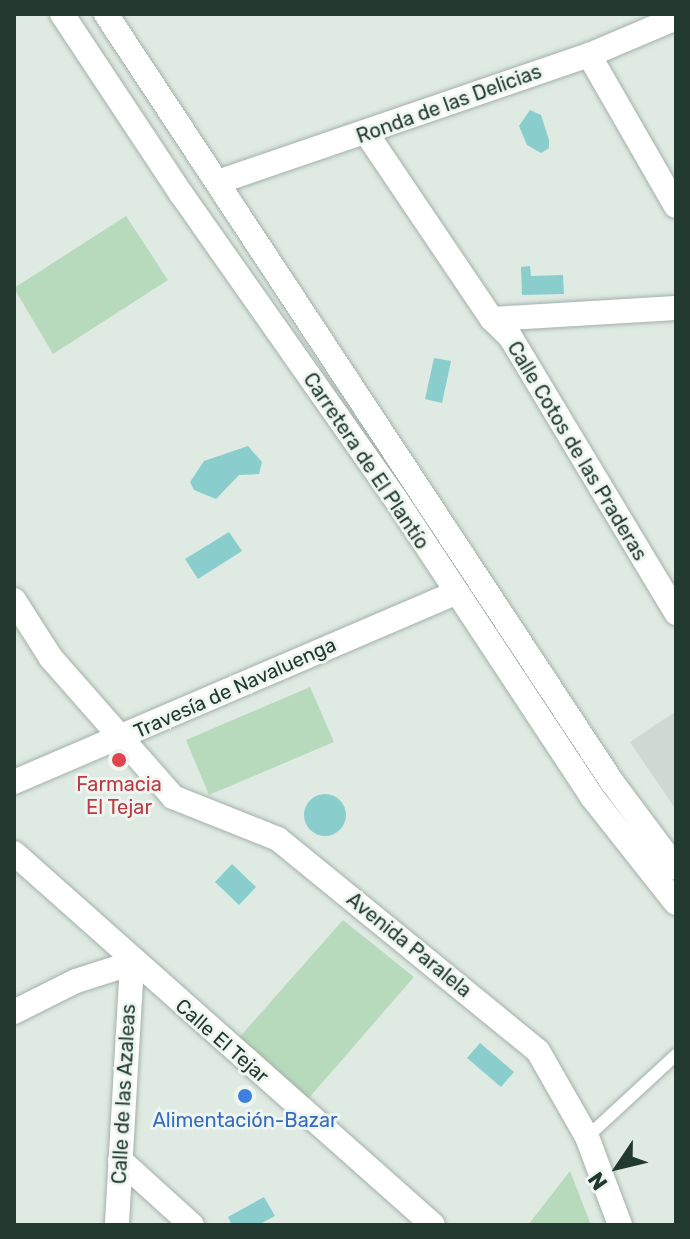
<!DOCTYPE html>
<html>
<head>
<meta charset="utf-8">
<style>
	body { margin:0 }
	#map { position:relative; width:690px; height:1239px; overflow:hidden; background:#dfeae3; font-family:Rubik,sans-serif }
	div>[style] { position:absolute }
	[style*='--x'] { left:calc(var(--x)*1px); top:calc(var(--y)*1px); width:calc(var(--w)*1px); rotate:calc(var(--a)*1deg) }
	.built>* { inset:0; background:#cdd9d2 }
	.green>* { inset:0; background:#b8dabc }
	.water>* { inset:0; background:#89cdcc }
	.round { border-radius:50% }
	.roads { filter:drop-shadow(0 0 2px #a2b1a9) drop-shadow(0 0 2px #a2b1a9) }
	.service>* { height:12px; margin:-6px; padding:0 6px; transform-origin:6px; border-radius:6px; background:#fff }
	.minor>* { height:24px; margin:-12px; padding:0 12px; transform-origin:12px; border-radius:12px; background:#fff }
	.tertiary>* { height:24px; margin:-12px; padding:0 12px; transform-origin:12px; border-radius:12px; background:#fff }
	.dots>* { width:22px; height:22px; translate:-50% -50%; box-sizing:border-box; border:4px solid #eff6f2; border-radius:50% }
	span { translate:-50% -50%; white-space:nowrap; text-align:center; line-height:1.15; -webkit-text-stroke:6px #eff6f2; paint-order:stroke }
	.street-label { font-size:20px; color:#21392e }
	.health-label { font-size:20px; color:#be3a42 }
	.shop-label { font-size:20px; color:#366cbe }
	.frame { position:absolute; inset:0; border:16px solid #21392e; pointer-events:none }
	.north { position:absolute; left:578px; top:1127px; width:80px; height:80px; -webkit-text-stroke:6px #eff6f2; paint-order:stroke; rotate:235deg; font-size:22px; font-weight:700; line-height:32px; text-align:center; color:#21392e }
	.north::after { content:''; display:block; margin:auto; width:28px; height:36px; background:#21392e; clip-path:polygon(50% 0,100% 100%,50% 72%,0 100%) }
</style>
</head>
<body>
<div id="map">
	<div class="built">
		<div style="clip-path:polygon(676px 711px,676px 810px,630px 742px)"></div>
	</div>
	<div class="green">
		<div style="clip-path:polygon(126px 216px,168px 280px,53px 354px,14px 288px)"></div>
		<div style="clip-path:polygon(310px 687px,334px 742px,209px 795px,186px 740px)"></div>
		<div style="clip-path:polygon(343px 920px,414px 977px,308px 1099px,237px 1040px)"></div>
		<div style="clip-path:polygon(570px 1171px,591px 1225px,528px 1225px)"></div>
	</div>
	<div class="water">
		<div style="clip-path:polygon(530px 110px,541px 115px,549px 140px,549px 148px,541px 153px,527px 145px,519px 126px)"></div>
		<div style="clip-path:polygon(530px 266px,531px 276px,563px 275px,564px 294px,522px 295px,521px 267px)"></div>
		<div style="clip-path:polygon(434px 358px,451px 361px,442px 403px,425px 399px)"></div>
		<div style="clip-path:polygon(248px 446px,262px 462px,259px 474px,239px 475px,216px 499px,194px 490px,190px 482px,204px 461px)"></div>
		<div style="clip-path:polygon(229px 532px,242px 551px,198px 579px,185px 559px)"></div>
		<div class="round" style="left:304px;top:794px;width:42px;height:42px"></div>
		<div style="clip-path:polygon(232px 864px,256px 887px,239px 905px,215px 882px)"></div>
		<div style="clip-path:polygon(480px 1043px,514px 1072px,501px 1087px,467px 1058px)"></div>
		<div style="clip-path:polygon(264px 1197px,275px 1216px,258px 1225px,232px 1225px,228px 1217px)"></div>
	</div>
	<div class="roads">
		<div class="service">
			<div style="--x:587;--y:1137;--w:121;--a:-42.7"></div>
		</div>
		<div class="minor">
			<div style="--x:589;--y:55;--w:174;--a:60.1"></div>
			<div style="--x:367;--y:134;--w:223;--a:56"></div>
			<div style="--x:492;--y:319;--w:27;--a:45"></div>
			<div style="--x:511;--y:338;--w:321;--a:59"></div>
			<div style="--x:218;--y:182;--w:392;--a:-18.9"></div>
			<div style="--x:589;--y:55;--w:95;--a:-23"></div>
			<div style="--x:492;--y:319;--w:184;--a:-3.4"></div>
			<div style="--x:14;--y:600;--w:69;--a:57.5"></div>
			<div style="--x:51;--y:658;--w:185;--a:48.7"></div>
			<div style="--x:173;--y:797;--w:113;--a:21.8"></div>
			<div style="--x:278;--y:839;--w:335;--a:39.2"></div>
			<div style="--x:538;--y:1051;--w:99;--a:60.3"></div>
			<div style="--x:587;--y:1137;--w:94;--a:69.4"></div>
			<div style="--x:14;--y:782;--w:480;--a:-23.2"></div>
			<div style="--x:14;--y:853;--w:560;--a:41.6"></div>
			<div style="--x:14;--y:1012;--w:69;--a:-26.6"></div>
			<div style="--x:76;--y:981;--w:59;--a:-17.8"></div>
			<div style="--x:132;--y:963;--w:262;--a:93.3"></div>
			<div style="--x:120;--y:1160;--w:97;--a:42.1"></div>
		</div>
		<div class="tertiary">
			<div style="--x:62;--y:14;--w:217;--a:56.5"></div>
			<div style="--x:182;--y:195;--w:370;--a:54.9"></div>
			<div style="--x:395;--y:498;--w:358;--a:56.6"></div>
			<div style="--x:592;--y:797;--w:135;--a:51.6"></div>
			<div style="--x:106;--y:14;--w:920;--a:56.62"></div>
			<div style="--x:612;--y:782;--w:107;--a:53.3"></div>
		</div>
	</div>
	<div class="dots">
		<div style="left:119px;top:760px;background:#e0444e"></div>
		<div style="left:245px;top:1096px;background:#3f7fe0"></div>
	</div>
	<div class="street-label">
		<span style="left:449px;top:104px;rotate:-20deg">Ronda de las Delicias</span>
		<span style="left:577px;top:451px;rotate:59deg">Calle Cotos de las Praderas</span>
		<span style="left:366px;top:461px;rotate:56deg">Carretera de El Plantío</span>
		<span style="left:235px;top:688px;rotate:-24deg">Travesía de Navaluenga</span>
		<span style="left:409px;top:945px;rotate:39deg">Avenida Paralela</span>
		<span style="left:222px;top:1041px;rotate:41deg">Calle El Tejar</span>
		<span style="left:124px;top:1094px;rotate:-87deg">Calle de las Azaleas</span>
	</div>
	<div class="health-label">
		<span style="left:119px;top:796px">Farmacia<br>El Tejar</span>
	</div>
	<div class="shop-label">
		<span style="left:245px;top:1120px">Alimentación-Bazar</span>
	</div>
	<div class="frame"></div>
	<div class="north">N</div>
</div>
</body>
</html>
